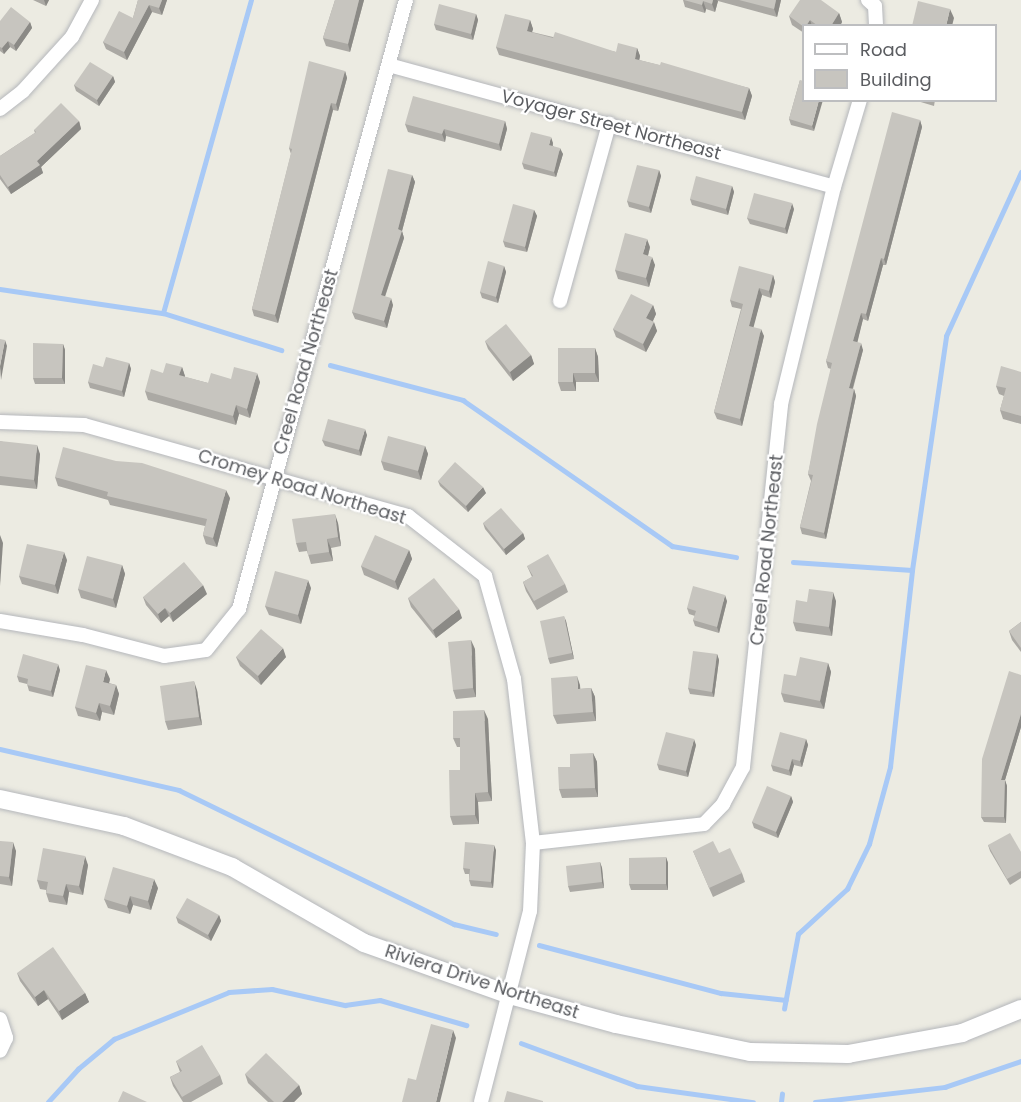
<!DOCTYPE html>
<html>
<head>
<meta charset="utf-8">
<style>
	body { margin:0 }
	#map { position:relative; width:1021px; height:1102px; overflow:hidden; background:#ecebe2; font-family:Poppins,sans-serif }
	div>[style] { position:absolute }
	[style*='--x'] { left:calc(var(--x)*1px); top:calc(var(--y)*1px); width:calc(var(--w)*1px); rotate:calc(var(--a)*1deg) }
	.stream>* { height:4.5px; margin:-2.25px; padding:0 2.25px; transform-origin:2.25px; border-radius:2.25px; background:#a8c9f6 }
	.roads { filter:drop-shadow(0 0 2px #b5b7bb) drop-shadow(0 0 2px #b5b7bb) }
	.minor>* { height:14px; margin:-7px; padding:0 7px; transform-origin:7px; border-radius:7px; background:#fff }
	.tertiary>* { height:18px; margin:-9px; padding:0 9px; transform-origin:9px; border-radius:9px; background:#fff }
	.wall>* { inset:0; background:#aba9a4 }
	.shaded-wall>* { inset:0; background:#8b8a86 }
	.building>* { inset:0; background:#c7c5bf }
	span { translate:-50% -50%; white-space:nowrap; text-align:center; line-height:1.15; -webkit-text-stroke:4.5px #fff; paint-order:stroke }
	.street-label { font-size:18px; color:#5b5d61 }
	.legend { position:absolute; left:802px; top:24px; width:195px; height:78px; box-sizing:border-box; background:#fff; border:2px solid #bdbec0; margin:0; padding:8px 10px; list-style:none; font-size:18px; color:#5b5d61 }
	.legend li { display:flex; align-items:center; gap:12px; height:30px }
	.legend b { width:30px; border:2px solid #bdbec0 }
</style>
</head>
<body>
<div id="map">
	<div class="stream">
		<div style="--x:0;--y:289;--w:165;--a:8.4"></div>
		<div style="--x:163;--y:313;--w:124;--a:17.4"></div>
		<div style="--x:163;--y:313;--w:325;--a:-74.3"></div>
		<div style="--x:330;--y:365;--w:138;--a:14.7"></div>
		<div style="--x:463;--y:400;--w:255;--a:34.9"></div>
		<div style="--x:672;--y:546;--w:65;--a:9.8"></div>
		<div style="--x:793;--y:562;--w:119;--a:3.8"></div>
		<div style="--x:0;--y:749;--w:184;--a:12.9"></div>
		<div style="--x:179;--y:790;--w:306;--a:26"></div>
		<div style="--x:454;--y:924;--w:43;--a:13.4"></div>
		<div style="--x:539;--y:945;--w:188;--a:14.8"></div>
		<div style="--x:721;--y:993;--w:65;--a:6.1"></div>
		<div style="--x:784;--y:1009;--w:76;--a:-79.4"></div>
		<div style="--x:798;--y:934;--w:67;--a:-42.6"></div>
		<div style="--x:847;--y:889;--w:50;--a:-63.9"></div>
		<div style="--x:869;--y:844;--w:80;--a:-74.7"></div>
		<div style="--x:890;--y:767;--w:198;--a:-83.6"></div>
		<div style="--x:912;--y:570;--w:236;--a:-81.7"></div>
		<div style="--x:946;--y:336;--w:180;--a:-65.4"></div>
		<div style="--x:521;--y:1043;--w:124;--a:20.3"></div>
		<div style="--x:637;--y:1086;--w:117;--a:7.9"></div>
		<div style="--x:48;--y:1102;--w:45;--a:-47.7"></div>
		<div style="--x:78;--y:1069;--w:47;--a:-39.8"></div>
		<div style="--x:114;--y:1039;--w:124;--a:-22.2"></div>
		<div style="--x:229;--y:992;--w:43;--a:-4"></div>
		<div style="--x:272;--y:989;--w:75;--a:12.4"></div>
		<div style="--x:345;--y:1005;--w:35;--a:-8"></div>
		<div style="--x:380;--y:1000;--w:90;--a:16.2"></div>
		<div style="--x:781;--y:1102;--w:8;--a:-83"></div>
		<div style="--x:815;--y:1102;--w:131;--a:-6.6"></div>
		<div style="--x:945;--y:1087;--w:80;--a:-18.9"></div>
	</div>
	<div class="roads">
		<div class="minor">
			<div style="--x:868;--y:0;--w:9;--a:41"></div>
			<div style="--x:875;--y:6;--w:20;--a:87"></div>
			<div style="--x:389;--y:65;--w:461;--a:15.3"></div>
			<div style="--x:0;--y:109;--w:29;--a:-38"></div>
			<div style="--x:23;--y:91;--w:73;--a:-47.8"></div>
			<div style="--x:72;--y:37;--w:42;--a:-61.6"></div>
			<div style="--x:560;--y:301;--w:184;--a:-74.5"></div>
			<div style="--x:0;--y:422;--w:84;--a:2"></div>
			<div style="--x:84;--y:425;--w:337;--a:15.7"></div>
			<div style="--x:408;--y:516;--w:98;--a:37.9"></div>
			<div style="--x:485;--y:576;--w:107;--a:74.3"></div>
			<div style="--x:514;--y:679;--w:165;--a:83.4"></div>
			<div style="--x:533;--y:843;--w:68;--a:92.5"></div>
			<div style="--x:530;--y:911;--w:197;--a:104.4"></div>
			<div style="--x:0;--y:621;--w:84;--a:9.6"></div>
			<div style="--x:83;--y:635;--w:84;--a:14.5"></div>
			<div style="--x:164;--y:656;--w:42;--a:-8.1"></div>
			<div style="--x:206;--y:650;--w:53;--a:-51.2"></div>
			<div style="--x:239;--y:609;--w:631;--a:-74.67"></div>
			<div style="--x:533;--y:843;--w:172;--a:-6.3"></div>
			<div style="--x:704;--y:824;--w:28;--a:-46"></div>
			<div style="--x:723;--y:804;--w:42;--a:-61.6"></div>
			<div style="--x:743;--y:767;--w:365;--a:-84"></div>
			<div style="--x:781;--y:404;--w:223;--a:-76.3"></div>
			<div style="--x:834;--y:187;--w:91;--a:-73.4"></div>
			<div style="--x:0;--y:1019;--w:20;--a:72"></div>
			<div style="--x:6;--y:1038;--w:14;--a:115"></div>
		</div>
		<div class="tertiary">
			<div style="--x:0;--y:799;--w:127;--a:12.3"></div>
			<div style="--x:124;--y:826;--w:116;--a:20.8"></div>
			<div style="--x:232;--y:867;--w:152;--a:29.9"></div>
			<div style="--x:364;--y:943;--w:155;--a:19.6"></div>
			<div style="--x:510;--y:995;--w:110;--a:15.3"></div>
			<div style="--x:616;--y:1024;--w:137;--a:11.8"></div>
			<div style="--x:750;--y:1052;--w:98;--a:1.2"></div>
			<div style="--x:848;--y:1054;--w:116;--a:-10.4"></div>
			<div style="--x:962;--y:1033;--w:64;--a:-22.1"></div>
		</div>
	</div>
	<div class="wall">
		<div style="clip-path:polygon(33px 0,49px 0,46px 6px)"></div>
		<div style="clip-path:polygon(138px 0,167px 0,162px 15px,152px 12px,127px 60px,106px 49px,103px 42px,133px 18px)"></div>
		<div style="clip-path:polygon(335px 0,364px 0,350px 52px,326px 46px,323px 38px)"></div>
		<div style="clip-path:polygon(683px 0,781px 0,777px 17px,718px 1px,715px 12px,706px 9px,705px 13px,685px 7px)"></div>
		<div style="clip-path:polygon(839px 13px,842px 22px,840px 26px,804px 26px,804px 33px,792px 25px,789px 16px)"></div>
		<div style="clip-path:polygon(476px 14px,478px 20px,473px 40px,436px 30px,434px 24px)"></div>
		<div style="clip-path:polygon(530px 20px,533px 29px,532px 32px,616px 52px,637px 48px,640px 56px,639px 60px,749px 88px,752px 96px,745px 120px,499px 55px,496px 47px)"></div>
		<div style="clip-path:polygon(0 21px,30px 22px,32px 28px,16px 51px,10px 47px,4px 54px,0 51px)"></div>
		<div style="clip-path:polygon(345px 71px,347px 78px,338px 111px,333px 110px,278px 323px,254px 316px,252px 309px,291px 154px,289px 148px)"></div>
		<div style="clip-path:polygon(113px 76px,115px 82px,99px 106px,76px 91px,74px 85px)"></div>
		<div style="clip-path:polygon(800px 80px,814px 131px,791px 125px,789px 119px)"></div>
		<div style="clip-path:polygon(914px 100px,935px 100px,934px 106px)"></div>
		<div style="clip-path:polygon(920px 120px,922px 127px,886px 265px,883px 265px,868px 321px,863px 319px,857px 342px,863px 350px,853px 389px,854px 389px,856px 396px,826px 539px,802px 534px,800px 527px,811px 481px,808px 474px,831px 369px,828px 368px,826px 361px)"></div>
		<div style="clip-path:polygon(79px 121px,81px 129px,41px 167px,43px 173px,11px 194px,0 179px,0 156px,35px 133px,34px 130px)"></div>
		<div style="clip-path:polygon(505px 121px,507px 129px,501px 151px,446px 136px,445px 142px,408px 132px,405px 124px)"></div>
		<div style="clip-path:polygon(553px 143px,553px 146px,563px 154px,556px 177px,524px 169px,522px 163px)"></div>
		<div style="clip-path:polygon(659px 170px,661px 176px,651px 213px,629px 207px,627px 201px)"></div>
		<div style="clip-path:polygon(412px 175px,415px 182px,402px 231px,404px 238px,385px 297px,393px 305px,387px 328px,355px 319px,352px 312px)"></div>
		<div style="clip-path:polygon(732px 186px,734px 192px,728px 215px,692px 205px,690px 199px)"></div>
		<div style="clip-path:polygon(794px 209px,787px 234px,750px 224px,747px 218px)"></div>
		<div style="clip-path:polygon(534px 210px,537px 216px,527px 252px,505px 247px,503px 241px)"></div>
		<div style="clip-path:polygon(650px 247px,648px 256px,655px 265px,649px 287px,618px 279px,615px 270px)"></div>
		<div style="clip-path:polygon(504px 266px,506px 272px,498px 303px,482px 298px,480px 292px)"></div>
		<div style="clip-path:polygon(773px 275px,775px 282px,771px 298px,762px 295px,753px 327px,764px 336px,742px 426px,717px 419px,714px 412px,741px 309px,732px 307px,730px 300px)"></div>
		<div style="clip-path:polygon(653px 305px,656px 314px,653px 321px,657px 331px,646px 352px,616px 337px,613px 329px)"></div>
		<div style="clip-path:polygon(485px 341px,531px 355px,534px 364px,513px 381px,488px 349px)"></div>
		<div style="clip-path:polygon(63px 344px,65px 350px,65px 384px,35px 384px,33px 378px)"></div>
		<div style="clip-path:polygon(595px 348px,598px 357px,599px 382px,576px 382px,576px 391px,561px 391px,558px 382px)"></div>
		<div style="clip-path:polygon(129px 363px,131px 369px,124px 397px,90px 388px,88px 382px,103px 367px)"></div>
		<div style="clip-path:polygon(182px 367px,185px 377px,208px 383px,231px 379px,260px 382px,250px 418px,239px 414px,236px 425px,148px 400px,145px 391px,163px 373px)"></div>
		<div style="clip-path:polygon(1021px 372px,1021px 424px,1003px 419px,1000px 410px,1004px 396px,999px 394px,996px 386px)"></div>
		<div style="clip-path:polygon(367px 435px,361px 456px,325px 446px,322px 440px)"></div>
		<div style="clip-path:polygon(0 441px,40px 454px,37px 489px,0 485px)"></div>
		<div style="clip-path:polygon(425px 446px,428px 454px,421px 480px,384px 470px,381px 461px)"></div>
		<div style="clip-path:polygon(55px 477px,230px 498px,217px 547px,206px 544px,203px 535px,205px 526px,110px 505px,108px 500px,58px 486px)"></div>
		<div style="clip-path:polygon(438px 481px,486px 493px,468px 512px,440px 486px)"></div>
		<div style="clip-path:polygon(338px 523px,341px 546px,331px 548px,333px 561px,311px 564px,307px 551px,299px 552px,296px 543px)"></div>
		<div style="clip-path:polygon(483px 523px,523px 533px,525px 539px,506px 555px,485px 529px)"></div>
		<div style="clip-path:polygon(409px 550px,412px 559px,398px 590px,364px 575px,361px 566px)"></div>
		<div style="clip-path:polygon(67px 560px,58px 594px,22px 584px,19px 576px)"></div>
		<div style="clip-path:polygon(122px 565px,125px 574px,116px 608px,81px 598px,78px 589px)"></div>
		<div style="clip-path:polygon(527px 566px,565px 584px,568px 592px,537px 610px,526px 591px,523px 582px,532px 577px)"></div>
		<div style="clip-path:polygon(311px 588px,301px 624px,269px 615px,265px 606px)"></div>
		<div style="clip-path:polygon(207px 594px,173px 622px,169px 616px,161px 623px,146px 605px,143px 597px)"></div>
		<div style="clip-path:polygon(408px 598px,462px 618px,436px 638px,411px 607px)"></div>
		<div style="clip-path:polygon(727px 601px,719px 633px,695px 626px,693px 620px,695px 616px,689px 614px,687px 608px)"></div>
		<div style="clip-path:polygon(836px 601px,832px 636px,796px 631px,793px 622px,807px 602px)"></div>
		<div style="clip-path:polygon(566px 621px,574px 659px,550px 664px,548px 658px)"></div>
		<div style="clip-path:polygon(1021px 622px,1021px 652px,1012px 640px,1009px 631px)"></div>
		<div style="clip-path:polygon(475px 649px,476px 697px,456px 699px,453px 690px)"></div>
		<div style="clip-path:polygon(717px 654px,719px 660px,714px 697px,690px 694px,688px 688px)"></div>
		<div style="clip-path:polygon(236px 657px,286px 657px,261px 685px,240px 666px)"></div>
		<div style="clip-path:polygon(828px 663px,831px 672px,824px 709px,784px 702px,781px 693px,796px 676px)"></div>
		<div style="clip-path:polygon(60px 670px,53px 697px,29px 691px,27px 684px,19px 682px,17px 676px)"></div>
		<div style="clip-path:polygon(1021px 675px,1021px 727px,1005px 780px,1007px 786px,1006px 823px,984px 822px,981px 817px)"></div>
		<div style="clip-path:polygon(110px 679px,109px 683px,116px 685px,119px 694px,114px 715px,102px 712px,100px 721px,78px 716px,75px 707px)"></div>
		<div style="clip-path:polygon(580px 685px,580px 689px,591px 688px,595px 697px,596px 721px,557px 724px,553px 715px)"></div>
		<div style="clip-path:polygon(197px 690px,202px 725px,168px 730px,165px 721px)"></div>
		<div style="clip-path:polygon(488px 719px,492px 801px,478px 802px,479px 824px,453px 825px,450px 816px,460px 770px,460px 747px,457px 747px,453px 738px)"></div>
		<div style="clip-path:polygon(806px 739px,808px 745px,802px 767px,794px 765px,791px 776px,773px 771px,771px 765px)"></div>
		<div style="clip-path:polygon(696px 745px,688px 777px,659px 770px,657px 764px)"></div>
		<div style="clip-path:polygon(593px 753px,597px 762px,598px 797px,562px 798px,559px 789px,570px 767px)"></div>
		<div style="clip-path:polygon(791px 796px,793px 802px,778px 838px,754px 828px,752px 822px)"></div>
		<div style="clip-path:polygon(0 841px,16px 851px,12px 886px,0 884px)"></div>
		<div style="clip-path:polygon(988px 845px,1021px 852px,1021px 878px,1010px 885px,990px 851px)"></div>
		<div style="clip-path:polygon(496px 850px,493px 888px,471px 886px,469px 880px,469px 874px,465px 874px,463px 868px)"></div>
		<div style="clip-path:polygon(693px 851px,719px 853px,742px 873px,745px 882px,713px 897px)"></div>
		<div style="clip-path:polygon(666px 857px,668px 863px,668px 890px,631px 890px,629px 884px)"></div>
		<div style="clip-path:polygon(600px 862px,602px 868px,604px 888px,570px 892px,568px 886px)"></div>
		<div style="clip-path:polygon(88px 865px,83px 895px,69px 892px,67px 905px,49px 902px,46px 893px,46px 890px,40px 889px,37px 880px)"></div>
		<div style="clip-path:polygon(158px 888px,151px 910px,133px 905px,130px 914px,108px 908px,104px 899px)"></div>
		<div style="clip-path:polygon(219px 915px,221px 921px,211px 941px,178px 923px,176px 917px)"></div>
		<div style="clip-path:polygon(17px 973px,85px 993px,89px 1002px,62px 1020px,48px 999px,38px 1006px,20px 981px)"></div>
		<div style="clip-path:polygon(176px 1061px,220px 1075px,223px 1084px,191px 1102px,183px 1102px,173px 1086px,170px 1077px,180px 1072px)"></div>
		<div style="clip-path:polygon(245px 1074px,299px 1085px,302px 1094px,294px 1102px,268px 1102px,248px 1083px)"></div>
	</div>
	<div class="shaded-wall">
		<div style="clip-path:polygon(44px 0,49px 0,46px 6px)"></div>
		<div style="clip-path:polygon(162px 0,167px 0,162px 15px,159px 8px)"></div>
		<div style="clip-path:polygon(359px 0,364px 0,350px 52px,348px 44px)"></div>
		<div style="clip-path:polygon(713px 0,717px 0,718px 1px,715px 12px,712px 4px)"></div>
		<div style="clip-path:polygon(776px 0,781px 0,777px 17px,774px 9px)"></div>
		<div style="clip-path:polygon(703px 1px,706px 9px,705px 13px,702px 5px)"></div>
		<div style="clip-path:polygon(149px 5px,152px 12px,127px 60px,124px 52px)"></div>
		<div style="clip-path:polygon(950px 9px,954px 18px,952px 26px,946px 26px)"></div>
		<div style="clip-path:polygon(839px 13px,842px 22px,840px 26px,831px 26px)"></div>
		<div style="clip-path:polygon(476px 14px,478px 20px,473px 40px,471px 34px)"></div>
		<div style="clip-path:polygon(530px 20px,533px 29px,530px 39px,527px 31px)"></div>
		<div style="clip-path:polygon(810px 20px,812px 26px,806px 26px)"></div>
		<div style="clip-path:polygon(30px 22px,32px 28px,16px 51px,14px 45px)"></div>
		<div style="clip-path:polygon(8px 41px,10px 47px,4px 54px,2px 48px)"></div>
		<div style="clip-path:polygon(637px 48px,640px 56px,638px 67px,635px 59px)"></div>
		<div style="clip-path:polygon(345px 71px,347px 78px,338px 111px,336px 104px)"></div>
		<div style="clip-path:polygon(113px 76px,115px 82px,99px 106px,97px 100px)"></div>
		<div style="clip-path:polygon(749px 88px,752px 96px,745px 120px,742px 112px)"></div>
		<div style="clip-path:polygon(819px 100px,823px 100px,814px 131px,812px 126px)"></div>
		<div style="clip-path:polygon(331px 103px,333px 110px,278px 323px,275px 315px)"></div>
		<div style="clip-path:polygon(920px 120px,922px 127px,886px 265px,884px 259px)"></div>
		<div style="clip-path:polygon(79px 121px,81px 129px,41px 167px,43px 173px,11px 194px,8px 187px,37px 161px)"></div>
		<div style="clip-path:polygon(505px 121px,507px 129px,501px 151px,499px 144px)"></div>
		<div style="clip-path:polygon(444px 129px,446px 136px,445px 142px,442px 134px)"></div>
		<div style="clip-path:polygon(551px 137px,553px 143px,551px 151px,549px 145px)"></div>
		<div style="clip-path:polygon(560px 148px,563px 154px,556px 177px,554px 172px)"></div>
		<div style="clip-path:polygon(659px 170px,661px 176px,651px 213px,649px 207px)"></div>
		<div style="clip-path:polygon(412px 175px,415px 182px,402px 231px,404px 238px,383px 302px,381px 295px)"></div>
		<div style="clip-path:polygon(732px 186px,734px 192px,728px 215px,726px 209px)"></div>
		<div style="clip-path:polygon(792px 203px,794px 209px,787px 234px,785px 228px)"></div>
		<div style="clip-path:polygon(534px 210px,537px 216px,527px 252px,525px 247px)"></div>
		<div style="clip-path:polygon(647px 239px,650px 247px,646px 263px,643px 254px)"></div>
		<div style="clip-path:polygon(652px 257px,655px 265px,649px 287px,646px 278px)"></div>
		<div style="clip-path:polygon(881px 258px,883px 265px,868px 321px,866px 314px)"></div>
		<div style="clip-path:polygon(504px 266px,506px 272px,498px 303px,496px 297px)"></div>
		<div style="clip-path:polygon(773px 275px,775px 282px,771px 298px,769px 291px)"></div>
		<div style="clip-path:polygon(759px 288px,762px 295px,752px 333px,749px 326px)"></div>
		<div style="clip-path:polygon(391px 298px,393px 305px,387px 328px,384px 321px)"></div>
		<div style="clip-path:polygon(653px 305px,656px 314px,650px 327px,646px 318px)"></div>
		<div style="clip-path:polygon(861px 313px,863px 319px,856px 348px,853px 341px)"></div>
		<div style="clip-path:polygon(654px 322px,657px 331px,646px 352px,643px 344px)"></div>
		<div style="clip-path:polygon(761px 329px,764px 336px,742px 426px,740px 419px)"></div>
		<div style="clip-path:polygon(5px 340px,7px 346px,1px 380px,0 366px)"></div>
		<div style="clip-path:polygon(861px 343px,863px 350px,851px 394px,849px 388px)"></div>
		<div style="clip-path:polygon(63px 344px,65px 350px,65px 384px,62px 378px)"></div>
		<div style="clip-path:polygon(595px 348px,598px 357px,599px 382px,595px 373px)"></div>
		<div style="clip-path:polygon(531px 355px,534px 364px,513px 381px,510px 372px)"></div>
		<div style="clip-path:polygon(129px 363px,131px 369px,124px 397px,122px 391px)"></div>
		<div style="clip-path:polygon(182px 367px,185px 376px,183px 384px,179px 375px)"></div>
		<div style="clip-path:polygon(257px 373px,260px 382px,250px 418px,247px 409px)"></div>
		<div style="clip-path:polygon(573px 373px,576px 382px,576px 391px,573px 382px)"></div>
		<div style="clip-path:polygon(854px 389px,856px 396px,826px 539px,824px 533px)"></div>
		<div style="clip-path:polygon(236px 405px,239px 414px,236px 425px,233px 416px)"></div>
		<div style="clip-path:polygon(365px 429px,367px 435px,361px 456px,359px 450px)"></div>
		<div style="clip-path:polygon(37px 445px,40px 454px,37px 489px,34px 480px)"></div>
		<div style="clip-path:polygon(425px 446px,428px 454px,421px 480px,418px 471px)"></div>
		<div style="clip-path:polygon(483px 487px,486px 493px,468px 512px,466px 506px)"></div>
		<div style="clip-path:polygon(226px 490px,230px 498px,217px 547px,213px 538px)"></div>
		<div style="clip-path:polygon(335px 514px,338px 523px,341px 546px,338px 537px)"></div>
		<div style="clip-path:polygon(523px 533px,525px 539px,506px 555px,504px 549px)"></div>
		<div style="clip-path:polygon(0 535px,3px 543px,0 586px)"></div>
		<div style="clip-path:polygon(327px 539px,331px 548px,333px 561px,329px 552px)"></div>
		<div style="clip-path:polygon(409px 550px,412px 559px,398px 590px,395px 581px)"></div>
		<div style="clip-path:polygon(64px 552px,67px 560px,58px 594px,55px 585px)"></div>
		<div style="clip-path:polygon(122px 565px,125px 574px,116px 608px,113px 599px)"></div>
		<div style="clip-path:polygon(308px 580px,311px 588px,301px 624px,298px 615px)"></div>
		<div style="clip-path:polygon(203px 585px,207px 594px,173px 622px,170px 613px)"></div>
		<div style="clip-path:polygon(833px 592px,836px 601px,832px 636px,829px 627px)"></div>
		<div style="clip-path:polygon(725px 595px,727px 601px,719px 633px,717px 627px)"></div>
		<div style="clip-path:polygon(165px 608px,169px 616px,161px 623px,158px 614px)"></div>
		<div style="clip-path:polygon(459px 609px,462px 618px,436px 638px,433px 630px)"></div>
		<div style="clip-path:polygon(564px 616px,566px 621px,574px 659px,572px 653px)"></div>
		<div style="clip-path:polygon(471px 640px,475px 649px,476px 697px,473px 688px)"></div>
		<div style="clip-path:polygon(283px 648px,286px 657px,261px 685px,258px 676px)"></div>
		<div style="clip-path:polygon(717px 654px,719px 660px,714px 697px,712px 692px)"></div>
		<div style="clip-path:polygon(828px 663px,831px 672px,824px 709px,820px 701px)"></div>
		<div style="clip-path:polygon(58px 664px,60px 670px,53px 697px,51px 691px)"></div>
		<div style="clip-path:polygon(106px 670px,110px 679px,107px 691px,103px 682px)"></div>
		<div style="clip-path:polygon(577px 676px,580px 685px,581px 698px,578px 689px)"></div>
		<div style="clip-path:polygon(194px 681px,197px 690px,202px 725px,199px 717px)"></div>
		<div style="clip-path:polygon(116px 685px,119px 694px,114px 715px,110px 706px)"></div>
		<div style="clip-path:polygon(591px 688px,595px 697px,596px 721px,593px 712px)"></div>
		<div style="clip-path:polygon(99px 703px,102px 712px,100px 721px,96px 713px)"></div>
		<div style="clip-path:polygon(484px 710px,488px 719px,492px 801px,488px 792px)"></div>
		<div style="clip-path:polygon(1021px 714px,1021px 727px,1005px 780px,1007px 786px,1006px 823px,1004px 817px,1001px 780px)"></div>
		<div style="clip-path:polygon(694px 739px,696px 745px,688px 777px,686px 771px)"></div>
		<div style="clip-path:polygon(806px 739px,808px 745px,802px 767px,800px 761px)"></div>
		<div style="clip-path:polygon(593px 753px,597px 762px,598px 797px,595px 788px)"></div>
		<div style="clip-path:polygon(792px 759px,794px 765px,791px 776px,789px 770px)"></div>
		<div style="clip-path:polygon(475px 793px,478px 802px,479px 824px,475px 815px)"></div>
		<div style="clip-path:polygon(791px 796px,793px 802px,778px 838px,776px 832px)"></div>
		<div style="clip-path:polygon(13px 842px,16px 851px,12px 886px,9px 877px)"></div>
		<div style="clip-path:polygon(494px 845px,496px 850px,493px 888px,491px 882px)"></div>
		<div style="clip-path:polygon(85px 856px,88px 865px,83px 895px,79px 886px)"></div>
		<div style="clip-path:polygon(666px 857px,668px 863px,668px 890px,666px 884px)"></div>
		<div style="clip-path:polygon(600px 862px,602px 868px,604px 888px,602px 882px)"></div>
		<div style="clip-path:polygon(154px 879px,158px 888px,151px 910px,148px 901px)"></div>
		<div style="clip-path:polygon(66px 884px,69px 892px,67px 905px,63px 896px)"></div>
		<div style="clip-path:polygon(130px 896px,133px 905px,130px 914px,127px 906px)"></div>
		<div style="clip-path:polygon(219px 915px,221px 921px,211px 941px,208px 935px)"></div>
		<div style="clip-path:polygon(44px 990px,48px 999px,38px 1006px,35px 997px)"></div>
		<div style="clip-path:polygon(85px 993px,89px 1002px,62px 1020px,59px 1011px)"></div>
		<div style="clip-path:polygon(453px 1030px,456px 1038px,440px 1102px,436px 1102px)"></div>
		<div style="clip-path:polygon(299px 1085px,302px 1094px,294px 1102px,282px 1102px)"></div>
	</div>
	<div class="building">
		<div style="clip-path:polygon(138px 0,162px 0,159px 8px,149px 5px,124px 52px,103px 42px,119px 11px,133px 18px)"></div>
		<div style="clip-path:polygon(335px 0,359px 0,348px 44px,323px 38px)"></div>
		<div style="clip-path:polygon(684px 0,713px 0,712px 4px,703px 1px,702px 5px)"></div>
		<div style="clip-path:polygon(739px 0,776px 0,774px 9px)"></div>
		<div style="clip-path:polygon(800px 0,821px 0,839px 13px,831px 26px,818px 26px,810px 20px,806px 26px,804px 26px,804px 27px,789px 16px)"></div>
		<div style="clip-path:polygon(918px 1px,950px 9px,946px 26px,912px 26px)"></div>
		<div style="clip-path:polygon(439px 4px,476px 14px,471px 34px,434px 24px)"></div>
		<div style="clip-path:polygon(11px 7px,30px 22px,14px 45px,8px 41px,2px 48px,0 47px,0 21px)"></div>
		<div style="clip-path:polygon(505px 14px,530px 20px,527px 31px,553px 38px,555px 32px,616px 52px,618px 43px,637px 48px,635px 59px,660px 65px,661px 62px,749px 88px,742px 112px,496px 47px)"></div>
		<div style="clip-path:polygon(309px 61px,345px 71px,336px 104px,331px 103px,275px 315px,252px 309px,292px 149px,289px 148px)"></div>
		<div style="clip-path:polygon(90px 62px,113px 76px,97px 100px,74px 85px)"></div>
		<div style="clip-path:polygon(800px 80px,804px 81px,804px 100px,819px 100px,812px 126px,789px 119px)"></div>
		<div style="clip-path:polygon(413px 96px,505px 121px,499px 144px,444px 129px,442px 134px,405px 124px)"></div>
		<div style="clip-path:polygon(61px 103px,79px 121px,37px 161px,40px 165px,8px 187px,0 175px,0 156px,36px 132px,34px 130px)"></div>
		<div style="clip-path:polygon(892px 112px,920px 120px,884px 259px,881px 258px,866px 314px,861px 313px,853px 341px,861px 343px,849px 388px,854px 389px,824px 533px,800px 527px,813px 475px,808px 474px,817px 424px,832px 363px,826px 361px)"></div>
		<div style="clip-path:polygon(531px 132px,551px 137px,549px 145px,560px 148px,554px 172px,522px 163px)"></div>
		<div style="clip-path:polygon(637px 165px,659px 170px,649px 207px,627px 201px)"></div>
		<div style="clip-path:polygon(388px 169px,412px 175px,398px 229px,402px 231px,381px 295px,391px 298px,384px 321px,352px 312px)"></div>
		<div style="clip-path:polygon(696px 176px,732px 186px,726px 209px,690px 199px)"></div>
		<div style="clip-path:polygon(754px 193px,792px 203px,785px 228px,747px 218px)"></div>
		<div style="clip-path:polygon(513px 204px,534px 210px,525px 247px,503px 241px)"></div>
		<div style="clip-path:polygon(625px 233px,647px 239px,643px 254px,652px 257px,646px 278px,615px 270px)"></div>
		<div style="clip-path:polygon(488px 261px,504px 266px,496px 297px,480px 292px)"></div>
		<div style="clip-path:polygon(739px 266px,773px 275px,769px 291px,759px 288px,749px 326px,761px 329px,740px 419px,714px 412px,743px 304px,730px 300px)"></div>
		<div style="clip-path:polygon(631px 294px,653px 305px,646px 318px,654px 322px,643px 344px,613px 329px)"></div>
		<div style="clip-path:polygon(506px 324px,531px 355px,510px 372px,485px 341px)"></div>
		<div style="clip-path:polygon(0 339px,5px 340px,0 366px)"></div>
		<div style="clip-path:polygon(33px 343px,63px 344px,62px 378px,33px 378px)"></div>
		<div style="clip-path:polygon(558px 348px,595px 348px,595px 373px,573px 373px,573px 382px,558px 382px)"></div>
		<div style="clip-path:polygon(106px 357px,129px 363px,122px 391px,88px 382px,93px 364px,103px 367px)"></div>
		<div style="clip-path:polygon(166px 363px,182px 367px,179px 375px,208px 383px,211px 373px,231px 379px,234px 367px,257px 373px,247px 409px,236px 405px,233px 416px,145px 391px,151px 369px,163px 373px)"></div>
		<div style="clip-path:polygon(1001px 366px,1021px 372px,1021px 416px,1000px 410px,1006px 388px,996px 386px)"></div>
		<div style="clip-path:polygon(328px 419px,365px 429px,359px 450px,322px 440px)"></div>
		<div style="clip-path:polygon(388px 436px,425px 446px,418px 471px,381px 461px)"></div>
		<div style="clip-path:polygon(0 441px,37px 445px,34px 480px,0 476px)"></div>
		<div style="clip-path:polygon(63px 447px,116px 461px,142px 463px,226px 490px,213px 538px,203px 535px,207px 519px,107px 496px,108px 492px,55px 477px)"></div>
		<div style="clip-path:polygon(455px 462px,483px 487px,466px 506px,438px 481px)"></div>
		<div style="clip-path:polygon(501px 508px,523px 533px,504px 549px,483px 523px)"></div>
		<div style="clip-path:polygon(335px 514px,338px 537px,327px 539px,329px 552px,308px 555px,306px 542px,296px 543px,292px 519px)"></div>
		<div style="clip-path:polygon(375px 535px,409px 550px,395px 581px,361px 566px)"></div>
		<div style="clip-path:polygon(27px 544px,64px 552px,55px 585px,19px 576px)"></div>
		<div style="clip-path:polygon(548px 554px,565px 584px,534px 601px,523px 582px,533px 576px,527px 566px)"></div>
		<div style="clip-path:polygon(87px 556px,122px 565px,113px 599px,78px 589px)"></div>
		<div style="clip-path:polygon(184px 562px,203px 585px,170px 613px,165px 608px,158px 614px,143px 597px)"></div>
		<div style="clip-path:polygon(275px 571px,308px 580px,298px 615px,265px 606px)"></div>
		<div style="clip-path:polygon(434px 578px,459px 609px,433px 630px,408px 598px)"></div>
		<div style="clip-path:polygon(693px 586px,725px 595px,717px 627px,693px 620px,696px 611px,687px 608px)"></div>
		<div style="clip-path:polygon(809px 589px,833px 592px,829px 627px,793px 622px,796px 600px,807px 602px)"></div>
		<div style="clip-path:polygon(564px 616px,572px 653px,548px 658px,540px 621px)"></div>
		<div style="clip-path:polygon(1021px 622px,1021px 648px,1009px 631px)"></div>
		<div style="clip-path:polygon(261px 629px,283px 648px,258px 676px,236px 657px)"></div>
		<div style="clip-path:polygon(471px 640px,473px 688px,453px 690px,448px 642px)"></div>
		<div style="clip-path:polygon(693px 651px,717px 654px,712px 692px,688px 688px)"></div>
		<div style="clip-path:polygon(23px 654px,58px 664px,51px 691px,27px 685px,28px 679px,17px 676px)"></div>
		<div style="clip-path:polygon(800px 657px,828px 663px,820px 701px,781px 693px,784px 674px,796px 676px)"></div>
		<div style="clip-path:polygon(86px 665px,106px 670px,103px 682px,116px 685px,110px 706px,99px 703px,96px 713px,75px 707px)"></div>
		<div style="clip-path:polygon(1009px 671px,1021px 675px,1021px 714px,1001px 780px,1005px 780px,1004px 817px,981px 817px,982px 759px)"></div>
		<div style="clip-path:polygon(577px 676px,578px 689px,591px 688px,593px 712px,553px 715px,551px 678px)"></div>
		<div style="clip-path:polygon(194px 681px,199px 717px,165px 721px,160px 686px)"></div>
		<div style="clip-path:polygon(484px 710px,488px 792px,475px 793px,475px 815px,450px 816px,449px 770px,460px 770px,460px 738px,453px 738px,453px 711px)"></div>
		<div style="clip-path:polygon(666px 732px,694px 739px,686px 771px,657px 764px)"></div>
		<div style="clip-path:polygon(780px 732px,806px 739px,800px 761px,792px 759px,789px 770px,771px 765px)"></div>
		<div style="clip-path:polygon(593px 753px,595px 788px,559px 789px,558px 767px,570px 767px,570px 754px)"></div>
		<div style="clip-path:polygon(767px 786px,791px 796px,776px 832px,752px 822px)"></div>
		<div style="clip-path:polygon(1010px 833px,1021px 852px,1021px 871px,1007px 879px,988px 845px)"></div>
		<div style="clip-path:polygon(0 841px,13px 842px,9px 877px,0 876px)"></div>
		<div style="clip-path:polygon(713px 841px,719px 853px,730px 848px,742px 873px,709px 888px,693px 851px)"></div>
		<div style="clip-path:polygon(465px 842px,494px 845px,491px 882px,469px 880px,470px 869px,463px 868px)"></div>
		<div style="clip-path:polygon(43px 848px,85px 856px,79px 886px,66px 884px,63px 896px,46px 893px,48px 882px,37px 880px)"></div>
		<div style="clip-path:polygon(666px 857px,666px 884px,629px 884px,629px 858px)"></div>
		<div style="clip-path:polygon(600px 862px,602px 882px,568px 886px,566px 866px)"></div>
		<div style="clip-path:polygon(113px 867px,154px 879px,148px 901px,130px 896px,127px 906px,104px 899px)"></div>
		<div style="clip-path:polygon(187px 898px,219px 915px,208px 935px,176px 917px)"></div>
		<div style="clip-path:polygon(53px 947px,85px 993px,59px 1011px,44px 990px,35px 997px,17px 973px)"></div>
		<div style="clip-path:polygon(431px 1024px,453px 1030px,436px 1102px,402px 1102px,408px 1078px,416px 1080px)"></div>
		<div style="clip-path:polygon(202px 1045px,220px 1075px,182px 1097px,170px 1077px,182px 1071px,176px 1061px)"></div>
		<div style="clip-path:polygon(266px 1053px,299px 1085px,282px 1102px,274px 1102px,245px 1074px)"></div>
		<div style="clip-path:polygon(123px 1091px,147px 1102px,118px 1102px)"></div>
		<div style="clip-path:polygon(507px 1091px,543px 1101px,543px 1102px,504px 1102px)"></div>
	</div>
	<div class="street-label">
		<span style="left:611px;top:125px;rotate:15deg">Voyager Street Northeast</span>
		<span style="left:306px;top:362px;rotate:-74deg">Creel Road Northeast</span>
		<span style="left:302px;top:487px;rotate:17deg">Cromey Road Northeast</span>
		<span style="left:767px;top:550px;rotate:-84deg">Creel Road Northeast</span>
		<span style="left:482px;top:982px;rotate:18deg">Riviera Drive Northeast</span>
	</div>
	<ul class="legend">
	<li><b style="height:8px;background:#fff"></b>Road</li>
	<li><b style="height:16px;background:#c7c5bf"></b>Building</li>
	</ul>
</div>
</body>
</html>
